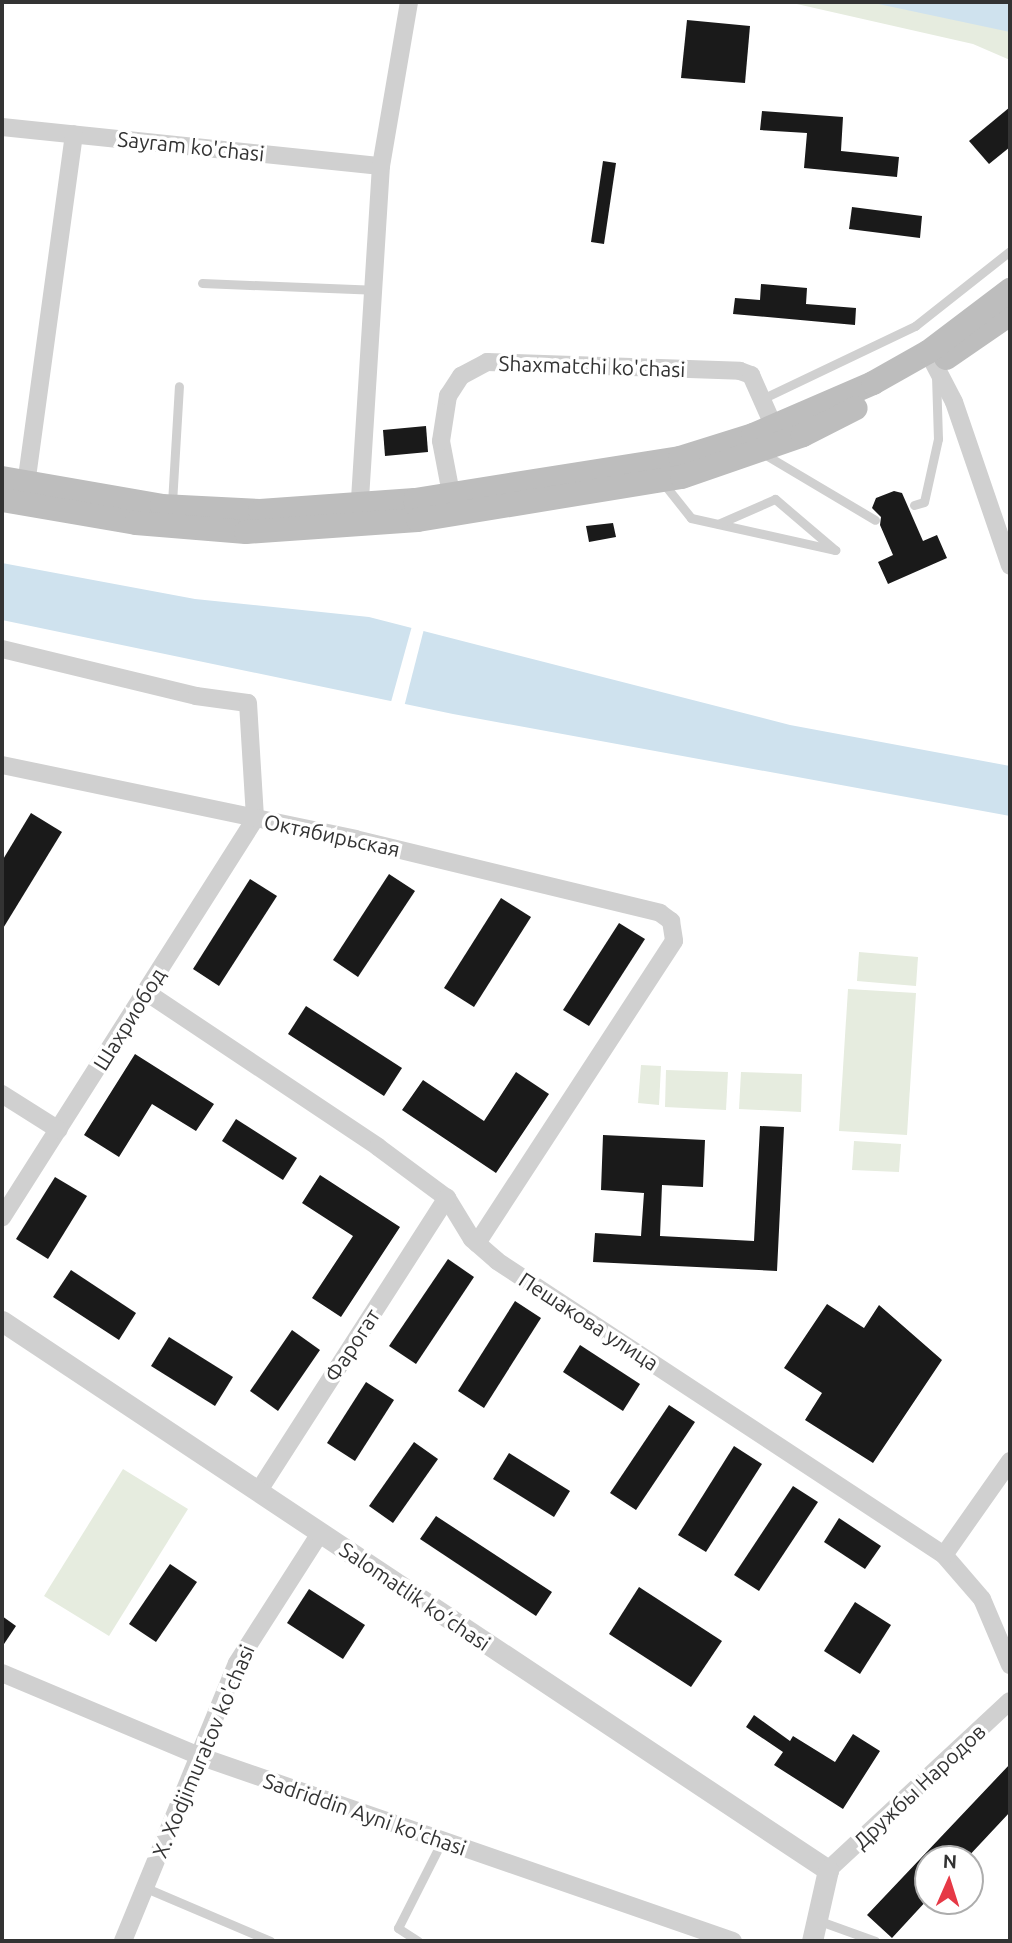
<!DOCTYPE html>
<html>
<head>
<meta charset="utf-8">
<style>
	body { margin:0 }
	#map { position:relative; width:1012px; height:1943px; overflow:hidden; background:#fff; font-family:Ubuntu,sans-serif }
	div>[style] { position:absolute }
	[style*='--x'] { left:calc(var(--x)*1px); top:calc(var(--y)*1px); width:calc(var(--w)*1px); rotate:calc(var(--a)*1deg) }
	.green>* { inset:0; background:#e6ecdf }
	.water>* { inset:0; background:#cfe2ee }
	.pier>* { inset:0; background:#fff }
	.building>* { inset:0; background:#1a1a1a }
	.service>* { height:9px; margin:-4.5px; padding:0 4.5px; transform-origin:4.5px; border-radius:4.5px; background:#d0d0d0 }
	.minor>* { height:18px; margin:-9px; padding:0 9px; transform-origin:9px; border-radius:9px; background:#d0d0d0 }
	.tertiary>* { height:21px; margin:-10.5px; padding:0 10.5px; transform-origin:10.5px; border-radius:10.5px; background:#d0d0d0 }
	.secondary>* { height:24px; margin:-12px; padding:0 12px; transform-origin:12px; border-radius:12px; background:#bdbdbd }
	span { translate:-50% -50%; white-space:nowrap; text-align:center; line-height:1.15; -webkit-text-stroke:7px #fff; paint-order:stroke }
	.street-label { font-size:21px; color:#333 }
	.frame { position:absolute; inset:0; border:4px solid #333; pointer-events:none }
	.north { position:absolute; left:914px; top:1845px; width:70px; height:70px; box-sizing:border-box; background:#fff; border:2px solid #adadad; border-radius:50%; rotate:3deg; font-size:19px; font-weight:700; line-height:28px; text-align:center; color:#333 }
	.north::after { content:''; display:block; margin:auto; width:24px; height:32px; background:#e63946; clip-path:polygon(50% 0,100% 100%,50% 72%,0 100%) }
</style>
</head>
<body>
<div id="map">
	<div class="green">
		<div style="clip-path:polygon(788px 2px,1010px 2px,1010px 60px,973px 44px)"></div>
		<div style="clip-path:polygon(859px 952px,918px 957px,916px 986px,857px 981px)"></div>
		<div style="clip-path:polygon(848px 989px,916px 993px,907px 1135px,839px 1131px)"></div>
		<div style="clip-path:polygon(641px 1065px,661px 1066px,659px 1105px,638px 1103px)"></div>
		<div style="clip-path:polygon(666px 1070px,728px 1072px,726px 1110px,665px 1107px)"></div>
		<div style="clip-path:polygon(741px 1072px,802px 1074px,801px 1112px,739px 1109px)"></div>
		<div style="clip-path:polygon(854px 1141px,901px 1144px,899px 1172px,852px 1170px)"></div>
		<div style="clip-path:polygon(123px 1469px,188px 1509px,109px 1636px,44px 1596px)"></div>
	</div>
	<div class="water">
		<div style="clip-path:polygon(869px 2px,1010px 2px,1010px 32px)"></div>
		<div style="clip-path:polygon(2px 563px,195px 599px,369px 617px,790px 725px,1010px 766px,1010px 816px,453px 714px,2px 620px)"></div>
	</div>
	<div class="pier">
		<div style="clip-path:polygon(412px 626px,424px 629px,404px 707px,391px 702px)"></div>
	</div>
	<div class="building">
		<div style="clip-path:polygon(687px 20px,750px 26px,745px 83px,681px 78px)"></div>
		<div style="clip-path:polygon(1010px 107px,1010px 147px,989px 164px,969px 141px)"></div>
		<div style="clip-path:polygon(762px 111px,843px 117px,841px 151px,899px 157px,897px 177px,804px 168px,807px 133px,760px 130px)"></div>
		<div style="clip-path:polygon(603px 161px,616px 163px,604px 244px,591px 242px)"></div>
		<div style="clip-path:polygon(852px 207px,922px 216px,920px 238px,849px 229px)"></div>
		<div style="clip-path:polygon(761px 284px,807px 288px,806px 304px,856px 308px,855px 325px,733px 314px,735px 298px,760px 300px)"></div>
		<div style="clip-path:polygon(426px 426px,428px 452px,385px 456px,383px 430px)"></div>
		<div style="clip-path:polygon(894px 491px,902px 493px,923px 541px,937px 535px,947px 558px,888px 584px,878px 562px,893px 555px,880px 525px,881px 517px,872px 508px,876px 498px)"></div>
		<div style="clip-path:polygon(613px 523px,616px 537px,589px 542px,586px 526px)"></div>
		<div style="clip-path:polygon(31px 813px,62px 832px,2px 930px,2px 861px)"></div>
		<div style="clip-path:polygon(389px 874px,415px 891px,358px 977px,333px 960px)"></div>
		<div style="clip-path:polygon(250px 879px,277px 896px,219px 986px,193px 969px)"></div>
		<div style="clip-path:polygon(501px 898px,531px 917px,474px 1007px,444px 988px)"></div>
		<div style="clip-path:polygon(619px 923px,645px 939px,589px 1026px,563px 1010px)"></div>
		<div style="clip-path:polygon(306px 1006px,402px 1068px,384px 1096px,288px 1034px)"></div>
		<div style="clip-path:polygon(135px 1054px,214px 1104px,196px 1131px,152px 1104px,119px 1157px,84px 1135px)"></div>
		<div style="clip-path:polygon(516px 1072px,549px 1094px,496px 1173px,402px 1110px,423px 1080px,484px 1121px)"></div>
		<div style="clip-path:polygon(236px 1119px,297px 1158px,283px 1180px,222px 1141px)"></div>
		<div style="clip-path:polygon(760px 1126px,784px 1127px,777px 1271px,593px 1262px,595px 1233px,641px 1236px,644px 1193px,601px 1190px,603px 1135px,705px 1140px,703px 1187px,662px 1185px,660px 1236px,754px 1241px)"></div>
		<div style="clip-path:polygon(320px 1175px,400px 1227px,341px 1317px,312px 1298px,353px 1236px,302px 1203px)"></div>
		<div style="clip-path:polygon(55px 1177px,87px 1196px,48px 1259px,16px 1239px)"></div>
		<div style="clip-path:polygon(448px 1259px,474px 1277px,416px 1364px,389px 1346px)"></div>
		<div style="clip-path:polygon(71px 1270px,136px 1313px,119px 1340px,53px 1297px)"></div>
		<div style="clip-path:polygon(515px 1301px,541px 1318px,484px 1408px,458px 1391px)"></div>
		<div style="clip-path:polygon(827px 1304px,864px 1328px,879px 1305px,942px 1360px,873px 1463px,805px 1420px,822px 1393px,784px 1368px)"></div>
		<div style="clip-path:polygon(292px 1330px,320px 1350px,278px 1411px,250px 1391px)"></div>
		<div style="clip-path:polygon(169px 1337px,233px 1377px,215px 1406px,151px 1366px)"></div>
		<div style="clip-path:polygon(580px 1345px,640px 1384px,623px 1411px,563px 1372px)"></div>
		<div style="clip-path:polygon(366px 1382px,394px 1400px,355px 1461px,327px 1443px)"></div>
		<div style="clip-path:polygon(669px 1405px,695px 1422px,636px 1510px,610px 1493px)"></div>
		<div style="clip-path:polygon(414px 1442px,438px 1459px,393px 1523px,369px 1506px)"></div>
		<div style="clip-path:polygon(734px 1446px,762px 1464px,706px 1552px,678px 1535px)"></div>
		<div style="clip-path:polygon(509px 1453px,570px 1491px,554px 1517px,493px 1479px)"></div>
		<div style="clip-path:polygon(793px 1486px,818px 1502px,759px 1591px,734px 1575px)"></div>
		<div style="clip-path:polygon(436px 1516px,552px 1592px,536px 1616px,420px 1539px)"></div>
		<div style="clip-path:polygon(839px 1518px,881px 1546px,865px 1569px,824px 1542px)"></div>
		<div style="clip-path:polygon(170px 1564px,197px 1582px,156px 1642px,129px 1624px)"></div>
		<div style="clip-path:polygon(639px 1587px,722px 1641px,691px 1687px,609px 1634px)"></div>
		<div style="clip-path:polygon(309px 1589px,365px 1625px,343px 1659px,287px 1623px)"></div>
		<div style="clip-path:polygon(855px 1602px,891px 1625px,860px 1674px,824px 1651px)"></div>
		<div style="clip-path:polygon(2px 1616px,16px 1626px,2px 1647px)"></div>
		<div style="clip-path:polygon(754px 1715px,790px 1741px,793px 1736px,835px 1762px,853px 1734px,880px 1751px,843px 1809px,774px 1765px,783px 1752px,746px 1727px)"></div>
		<div style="clip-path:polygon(1010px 1764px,1010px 1812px,966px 1859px,928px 1859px,928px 1899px,892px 1938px,867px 1915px)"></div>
	</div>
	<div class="service">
		<div style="--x:202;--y:283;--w:171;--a:2.3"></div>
		<div style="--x:762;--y:399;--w:170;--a:-25.5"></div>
		<div style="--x:915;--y:326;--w:121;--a:-38.3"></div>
		<div style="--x:764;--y:454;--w:129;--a:30.7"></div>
		<div style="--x:664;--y:484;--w:43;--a:51.5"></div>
		<div style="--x:691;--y:518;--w:148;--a:12.5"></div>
		<div style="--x:835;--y:550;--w:79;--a:-139.6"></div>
		<div style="--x:775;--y:499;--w:62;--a:156.3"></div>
		<div style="--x:172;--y:503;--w:117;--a:-86.6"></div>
		<div style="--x:914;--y:505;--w:10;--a:-17"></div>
		<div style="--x:924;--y:502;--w:65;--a:-77.5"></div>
		<div style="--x:938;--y:439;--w:63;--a:-91.8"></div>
		<div style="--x:146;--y:1888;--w:135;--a:23.1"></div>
		<div style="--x:817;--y:1920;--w:62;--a:19.9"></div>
		<div style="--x:418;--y:1941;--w:24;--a:-147"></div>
		<div style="--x:398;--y:1928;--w:97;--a:-63.2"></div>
	</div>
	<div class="minor">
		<div style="--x:2;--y:127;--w:381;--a:5.9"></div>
		<div style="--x:928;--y:352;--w:56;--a:62.5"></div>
		<div style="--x:954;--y:402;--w:173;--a:71.1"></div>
		<div style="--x:25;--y:492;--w:361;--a:-82.2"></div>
		<div style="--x:453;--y:504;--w:64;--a:-100.8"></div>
		<div style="--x:441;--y:441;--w:46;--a:-81.2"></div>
		<div style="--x:448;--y:396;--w:24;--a:-57"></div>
		<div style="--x:461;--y:376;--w:30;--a:-28"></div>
		<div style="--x:487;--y:362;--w:253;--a:2"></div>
		<div style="--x:740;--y:371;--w:12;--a:20"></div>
		<div style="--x:751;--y:375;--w:57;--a:66.1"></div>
		<div style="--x:359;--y:515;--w:350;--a:-86.4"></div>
		<div style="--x:381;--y:166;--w:166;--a:-80.3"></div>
		<div style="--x:2;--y:649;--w:200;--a:13.6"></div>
		<div style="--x:196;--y:696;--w:52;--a:7.7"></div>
		<div style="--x:248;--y:703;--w:116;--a:86.5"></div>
		<div style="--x:255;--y:819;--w:472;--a:122.4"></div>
		<div style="--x:2;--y:765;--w:361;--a:11.8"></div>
		<div style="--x:355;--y:839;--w:314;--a:13.6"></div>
		<div style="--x:660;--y:913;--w:14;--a:36"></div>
		<div style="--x:671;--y:921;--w:20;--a:81"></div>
		<div style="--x:674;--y:941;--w:361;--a:123.1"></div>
		<div style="--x:146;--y:992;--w:279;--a:33.7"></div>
		<div style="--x:378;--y:1147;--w:86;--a:36.5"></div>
		<div style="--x:447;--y:1198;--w:48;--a:58.6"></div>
		<div style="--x:472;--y:1239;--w:33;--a:41"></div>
		<div style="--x:497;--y:1261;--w:535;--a:33.33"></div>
		<div style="--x:944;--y:1555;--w:58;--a:49.2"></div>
		<div style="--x:982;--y:1599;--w:72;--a:67"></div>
		<div style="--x:2;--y:1094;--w:67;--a:32.3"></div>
		<div style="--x:258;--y:1492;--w:350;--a:-57.3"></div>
		<div style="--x:944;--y:1555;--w:115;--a:-54.9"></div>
		<div style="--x:2;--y:1673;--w:214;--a:22.8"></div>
		<div style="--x:199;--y:1756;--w:565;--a:19.11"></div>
		<div style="--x:828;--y:1870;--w:248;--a:-42.9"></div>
		<div style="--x:123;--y:1941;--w:300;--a:-67.7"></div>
		<div style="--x:237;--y:1663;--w:154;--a:-57.4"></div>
	</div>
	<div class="tertiary">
		<div style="--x:2;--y:1321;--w:992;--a:33.61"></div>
		<div style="--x:828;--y:1870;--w:73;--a:102.7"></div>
	</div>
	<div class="secondary">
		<div style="--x:946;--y:358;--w:78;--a:-34.5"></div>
		<div style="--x:2;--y:478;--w:162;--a:9.9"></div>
		<div style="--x:162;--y:506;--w:98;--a:2.9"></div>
		<div style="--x:260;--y:511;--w:155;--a:-4.1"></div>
		<div style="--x:415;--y:500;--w:268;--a:-9"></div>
		<div style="--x:680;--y:458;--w:77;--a:-17.5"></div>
		<div style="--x:753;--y:435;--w:131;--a:-23.4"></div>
		<div style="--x:873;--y:383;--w:63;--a:-29.4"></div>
		<div style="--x:928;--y:352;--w:103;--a:-37.1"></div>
		<div style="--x:2;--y:500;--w:136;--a:9.7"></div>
		<div style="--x:136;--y:523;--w:110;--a:4.7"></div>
		<div style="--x:246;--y:532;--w:172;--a:-4"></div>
		<div style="--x:418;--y:520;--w:267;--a:-9.3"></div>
		<div style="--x:682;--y:477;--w:128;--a:-19.1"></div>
		<div style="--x:803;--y:435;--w:59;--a:-27"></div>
	</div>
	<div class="street-label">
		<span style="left:191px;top:146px;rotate:6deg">Sayram ko'chasi</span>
		<span style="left:592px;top:366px;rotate:2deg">Shaxmatchi ko'chasi</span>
		<span style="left:332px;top:835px;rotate:12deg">Октябирьская</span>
		<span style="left:129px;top:1019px;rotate:-58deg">Шахриобод</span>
		<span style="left:589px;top:1321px;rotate:33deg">Пешакова улица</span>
		<span style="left:352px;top:1345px;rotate:-57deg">Фарогат</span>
		<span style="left:415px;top:1596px;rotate:34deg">Salomatlik ko‘chasi</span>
		<span style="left:203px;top:1751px;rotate:-67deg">X. Xodjimuratov ko'chasi</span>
		<span style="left:919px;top:1786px;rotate:-43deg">Дружбы Народов</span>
		<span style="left:365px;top:1814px;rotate:19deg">Sadriddin Ayni ko'chasi</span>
	</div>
	<div class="frame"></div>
	<div class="north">N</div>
</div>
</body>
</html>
